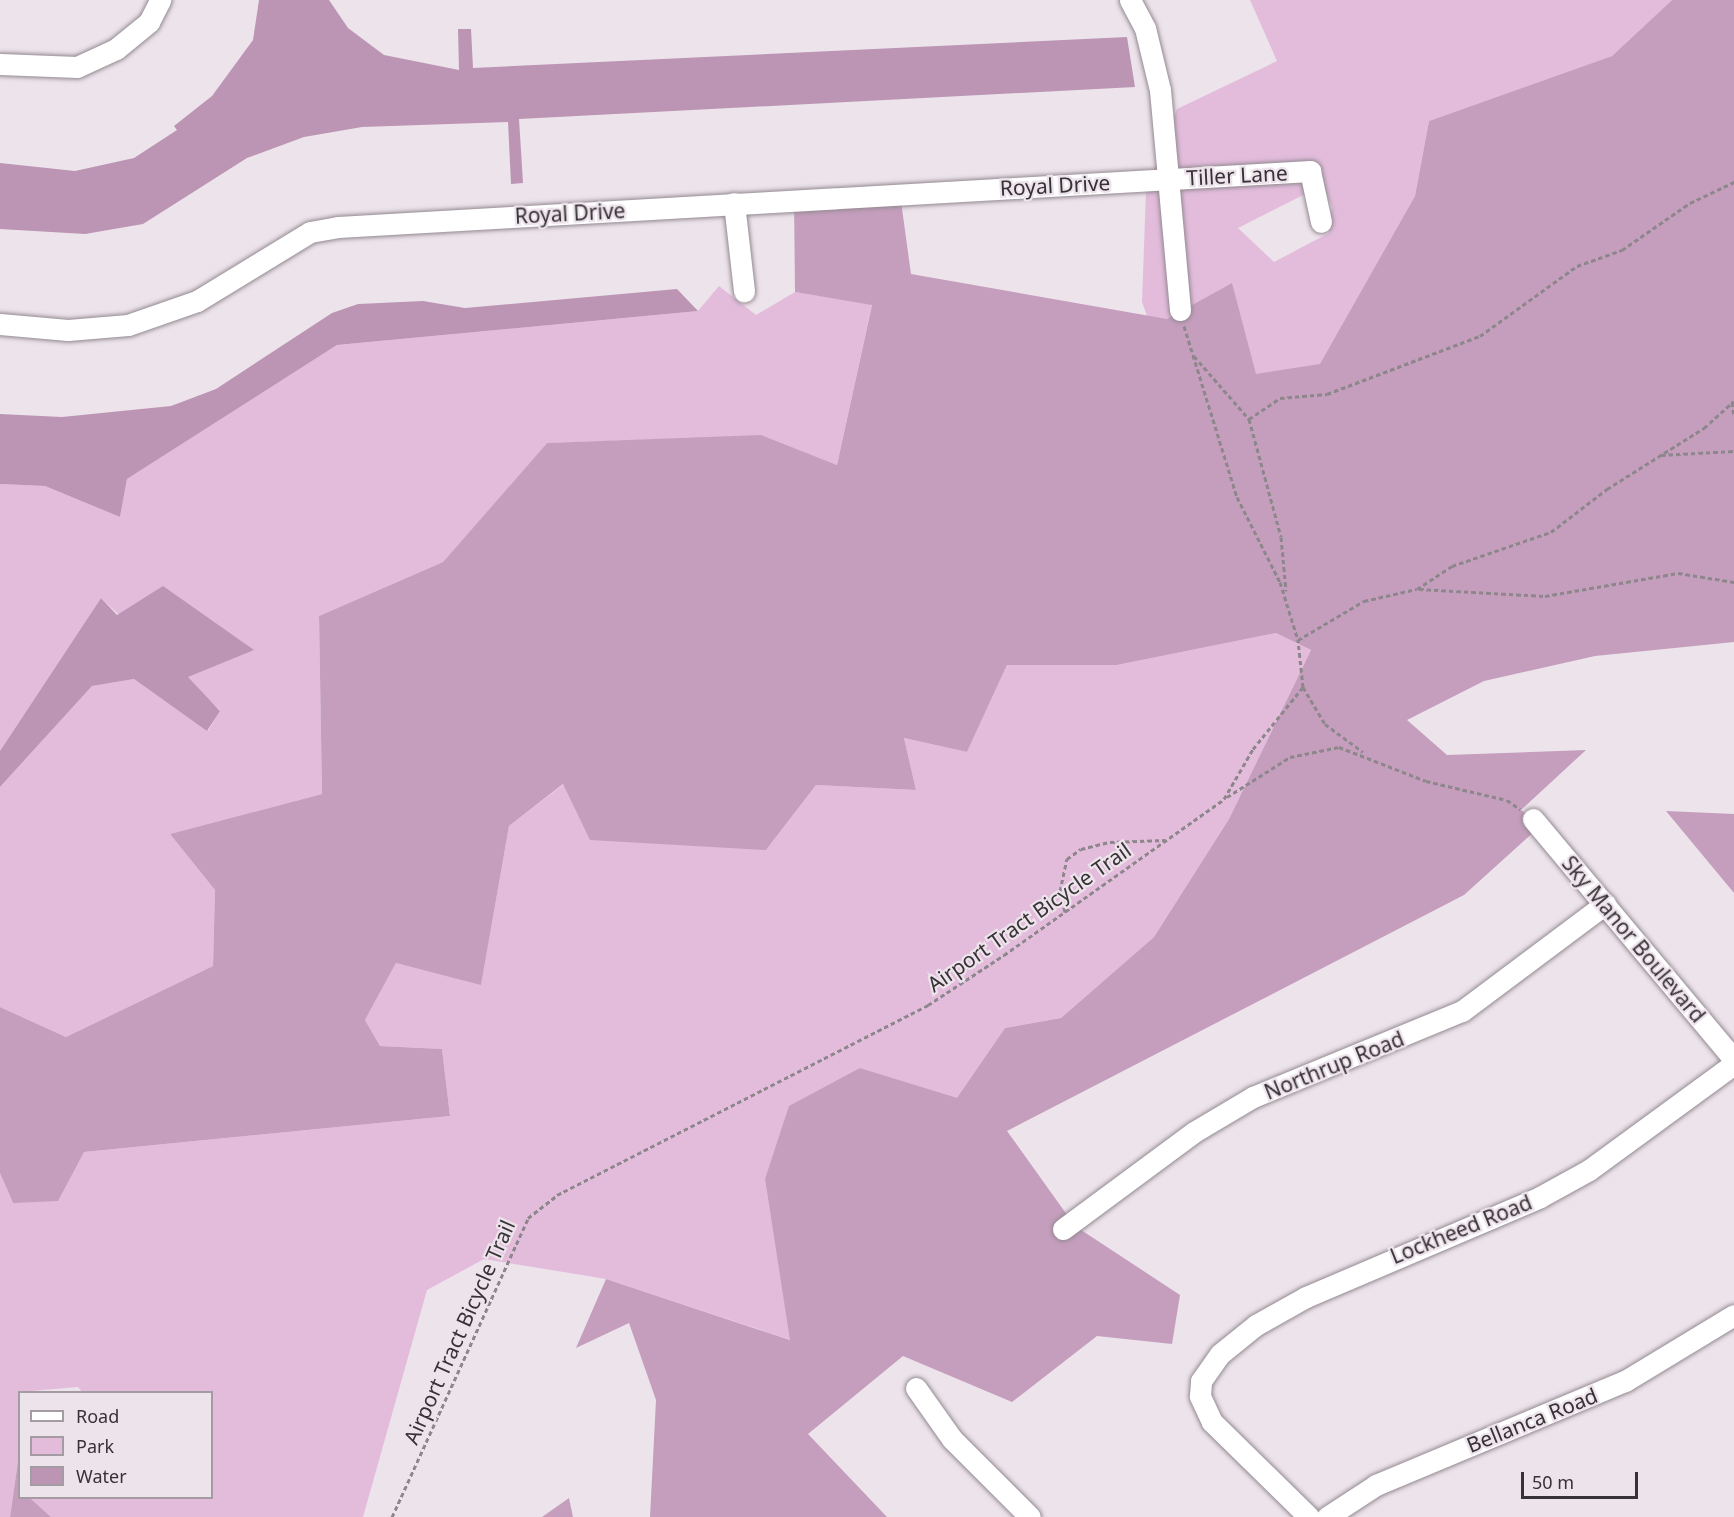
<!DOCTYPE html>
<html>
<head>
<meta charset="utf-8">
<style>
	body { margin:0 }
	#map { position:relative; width:1734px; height:1517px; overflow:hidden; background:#ede3eb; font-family:"Noto Sans",sans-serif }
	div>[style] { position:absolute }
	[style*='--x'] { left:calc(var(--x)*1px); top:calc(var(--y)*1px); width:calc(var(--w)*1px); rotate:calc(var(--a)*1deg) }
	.green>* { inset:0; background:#e3bcdc }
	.forest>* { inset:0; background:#c59ebd }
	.water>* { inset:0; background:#bc95b4 }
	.path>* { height:3px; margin-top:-1.5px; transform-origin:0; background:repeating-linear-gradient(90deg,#8d878c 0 4.5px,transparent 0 7.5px) }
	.roads { filter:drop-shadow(0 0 2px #938a91) drop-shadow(0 0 2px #938a91) }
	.minor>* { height:21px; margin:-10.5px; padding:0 10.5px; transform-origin:10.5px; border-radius:10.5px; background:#fff }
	span { translate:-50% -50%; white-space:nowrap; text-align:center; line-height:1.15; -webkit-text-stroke:4.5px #ede3eb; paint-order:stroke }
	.street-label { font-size:21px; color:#363235 }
	.legend { position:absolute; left:18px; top:1391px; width:195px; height:108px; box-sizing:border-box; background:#ede3eb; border:2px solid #a49ca2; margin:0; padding:8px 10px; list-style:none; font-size:18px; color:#363235 }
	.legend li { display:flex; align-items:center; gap:12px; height:30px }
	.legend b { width:30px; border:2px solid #a49ca2 }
	.scale { position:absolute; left:1521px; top:1472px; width:117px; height:27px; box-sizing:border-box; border:3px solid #363235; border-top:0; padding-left:8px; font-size:18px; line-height:21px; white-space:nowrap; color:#363235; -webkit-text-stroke:4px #ede3eb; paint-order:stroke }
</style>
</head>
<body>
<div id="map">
	<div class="green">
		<div style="clip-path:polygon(evenodd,1250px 0,1672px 0,1612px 56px,1429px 121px,1415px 196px,1342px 326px,1242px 581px,1142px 302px,1146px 191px,1177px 109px,1277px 61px,1250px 0,1323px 185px,1332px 207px,1329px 233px,1274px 262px,1238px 228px,1323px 185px)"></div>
		<div style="clip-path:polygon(719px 286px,756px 315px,795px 292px,872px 304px,837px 465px,761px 436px,547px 443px,443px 562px,319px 616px,322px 794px,170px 834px,215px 890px,213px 966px,66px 1037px,0 1007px,0 787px,92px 686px,134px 679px,208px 731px,220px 710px,101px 598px,0 751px,0 484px,45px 486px,120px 517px,127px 479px,337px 345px,698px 311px)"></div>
		<div style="clip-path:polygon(1276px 633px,1311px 650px,1229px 819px,1154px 937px,1061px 1018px,1005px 1028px,957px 1099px,860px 1068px,765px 1179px,791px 1340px,606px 1279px,484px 1259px,427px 1290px,363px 1517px,51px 1517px,30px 1498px,212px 1498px,212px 1392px,82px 1392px,78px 1387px,20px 1392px,19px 1454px,10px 1517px,0 1517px,0 1173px,13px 1203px,84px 1152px,450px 1116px,442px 1049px,380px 1046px,365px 1020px,396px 963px,481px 984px,509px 826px,564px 784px,766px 850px,816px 785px,916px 790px,904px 738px,967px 752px,1007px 665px,1117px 665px)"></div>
	</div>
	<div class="forest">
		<div style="clip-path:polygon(1672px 0,1734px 0,1734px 642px,1595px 656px,1484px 681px,1407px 720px,1447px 755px,1586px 750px,1521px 810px,1533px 819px,1536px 830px,1464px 895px,1007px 1131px,1075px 1226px,1180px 1295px,1172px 1344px,1097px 1336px,1012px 1402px,903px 1356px,808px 1434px,887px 1517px,650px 1517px,656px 1400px,629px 1323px,576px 1348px,606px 1279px,790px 1340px,765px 1179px,789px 1106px,860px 1068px,957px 1098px,1005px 1028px,1061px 1018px,1154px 937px,1229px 819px,1311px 650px,1276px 633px,1117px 665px,1007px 665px,967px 752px,904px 738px,916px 790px,816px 785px,766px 850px,590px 840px,563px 784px,509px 826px,481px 985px,396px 963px,365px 1020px,380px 1046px,442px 1049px,450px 1116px,84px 1152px,58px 1201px,13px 1203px,0 1173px,0 1007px,66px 1037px,213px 966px,215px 890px,170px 834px,322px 794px,319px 616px,443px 562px,547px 443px,761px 435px,837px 465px,872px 305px,795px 292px,794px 199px,900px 194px,911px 274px,1167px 319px,1232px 283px,1256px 374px,1320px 364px,1415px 196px,1429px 121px,1612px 56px)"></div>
		<div style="clip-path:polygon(1666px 811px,1734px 814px,1734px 893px)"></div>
		<div style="clip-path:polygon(19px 1454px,20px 1498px,30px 1498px,51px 1517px,10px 1517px)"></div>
		<div style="clip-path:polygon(569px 1498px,573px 1517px,542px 1517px)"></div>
	</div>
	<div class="water">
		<div style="clip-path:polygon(259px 0,329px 0,348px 28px,384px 55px,459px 70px,458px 29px,471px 29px,473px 68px,1127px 37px,1135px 87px,519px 119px,523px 183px,511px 184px,508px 122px,362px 127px,304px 137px,247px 158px,143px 224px,85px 234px,0 229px,0 163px,75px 171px,134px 158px,177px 130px,174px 126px,212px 96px,253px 40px)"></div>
		<div style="clip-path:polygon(677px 289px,698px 311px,337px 345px,127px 479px,120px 517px,45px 486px,0 484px,0 414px,62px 417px,171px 406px,216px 389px,332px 313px,358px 304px,423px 301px,465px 308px)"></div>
		<div style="clip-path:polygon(163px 586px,254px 650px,188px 677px,220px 711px,207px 731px,134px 679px,92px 686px,0 787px,0 751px,101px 598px,117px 615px)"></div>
	</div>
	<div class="path">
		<div style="--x:1184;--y:326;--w:179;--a:72.8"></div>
		<div style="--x:1237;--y:497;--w:95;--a:63.2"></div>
		<div style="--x:1280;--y:582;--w:61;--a:72.8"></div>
		<div style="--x:1194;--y:356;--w:84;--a:48.9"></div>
		<div style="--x:1249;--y:419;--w:122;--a:74.8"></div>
		<div style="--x:1281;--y:537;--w:54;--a:84.7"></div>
		<div style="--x:1732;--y:402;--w:14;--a:82"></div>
		<div style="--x:1249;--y:419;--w:37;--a:-34"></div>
		<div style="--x:1280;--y:398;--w:47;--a:-4.9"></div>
		<div style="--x:1327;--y:394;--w:164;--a:-20.8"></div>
		<div style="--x:1480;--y:336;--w:120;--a:-35.8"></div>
		<div style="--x:1577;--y:266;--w:48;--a:-19.6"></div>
		<div style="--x:1622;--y:250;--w:83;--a:-34.7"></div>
		<div style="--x:1690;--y:203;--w:49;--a:-25.5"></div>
		<div style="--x:1661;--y:455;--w:73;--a:-3.1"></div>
		<div style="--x:1419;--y:589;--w:126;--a:3.2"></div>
		<div style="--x:1545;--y:596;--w:135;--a:-9.8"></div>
		<div style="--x:1678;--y:573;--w:57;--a:9.1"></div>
		<div style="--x:1303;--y:687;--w:43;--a:59.3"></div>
		<div style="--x:1325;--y:724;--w:47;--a:36.4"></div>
		<div style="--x:1227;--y:797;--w:75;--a:-32.4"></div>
		<div style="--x:1290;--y:757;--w:50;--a:-11.5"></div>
		<div style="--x:1339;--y:747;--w:93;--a:21.3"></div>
		<div style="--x:1426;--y:781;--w:83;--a:13.2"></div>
		<div style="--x:1507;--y:800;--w:16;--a:35"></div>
		<div style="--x:1065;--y:912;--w:22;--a:-103"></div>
		<div style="--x:1060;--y:891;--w:33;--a:-78"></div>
		<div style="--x:1067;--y:859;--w:17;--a:-36"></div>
		<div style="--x:1081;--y:849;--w:30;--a:-14"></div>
		<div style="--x:1110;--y:842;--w:55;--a:-2.1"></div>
		<div style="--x:392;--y:1517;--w:328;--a:-65.5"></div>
		<div style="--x:528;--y:1218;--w:37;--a:-38"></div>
		<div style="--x:557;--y:1195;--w:417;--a:-27.1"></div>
		<div style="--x:928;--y:1005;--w:91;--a:-33.3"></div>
		<div style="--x:1004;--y:955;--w:270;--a:-35.3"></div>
		<div style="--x:1224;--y:799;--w:58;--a:-59.9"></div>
		<div style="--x:1253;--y:749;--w:80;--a:-51.1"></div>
		<div style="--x:1303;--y:687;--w:47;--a:-96.1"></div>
		<div style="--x:1298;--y:640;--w:77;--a:-30.6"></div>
		<div style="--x:1364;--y:601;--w:54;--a:-12.8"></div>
		<div style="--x:1417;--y:589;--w:42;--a:-33.3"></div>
		<div style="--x:1452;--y:566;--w:105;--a:-19"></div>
		<div style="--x:1551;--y:532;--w:71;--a:-37.5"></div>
		<div style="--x:1607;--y:489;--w:115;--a:-32.2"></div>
		<div style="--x:1704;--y:428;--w:40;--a:-42"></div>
	</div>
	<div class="roads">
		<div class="minor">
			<div style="--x:1130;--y:0;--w:32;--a:62"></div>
			<div style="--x:1145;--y:28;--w:64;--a:76.4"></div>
			<div style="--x:1160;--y:90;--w:221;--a:84.8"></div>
			<div style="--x:0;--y:64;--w:77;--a:2.2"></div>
			<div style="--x:77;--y:67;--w:43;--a:-24.8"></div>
			<div style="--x:116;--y:49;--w:43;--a:-39.3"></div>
			<div style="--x:149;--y:22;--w:25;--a:-63"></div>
			<div style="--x:734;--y:203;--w:89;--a:83.5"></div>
			<div style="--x:0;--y:324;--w:68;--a:5"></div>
			<div style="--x:68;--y:330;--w:60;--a:-4.8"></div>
			<div style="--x:128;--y:325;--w:73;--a:-19.2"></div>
			<div style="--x:197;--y:301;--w:132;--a:-31.4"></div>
			<div style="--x:310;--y:232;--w:28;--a:-10"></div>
			<div style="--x:338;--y:227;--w:974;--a:-3.3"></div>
			<div style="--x:1310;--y:171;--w:52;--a:77.8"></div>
			<div style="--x:1533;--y:819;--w:313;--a:50.1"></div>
			<div style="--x:1063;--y:1229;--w:163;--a:-36.5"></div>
			<div style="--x:1194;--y:1132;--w:69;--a:-30.7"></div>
			<div style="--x:1253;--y:1097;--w:226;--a:-22.4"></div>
			<div style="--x:1462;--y:1011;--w:179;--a:-36.8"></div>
			<div style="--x:916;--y:1388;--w:62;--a:54.8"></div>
			<div style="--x:952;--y:1439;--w:110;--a:45"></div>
			<div style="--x:1309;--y:1517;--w:136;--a:-135.6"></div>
			<div style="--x:1212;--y:1422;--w:29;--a:-115"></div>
			<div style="--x:1200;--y:1396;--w:15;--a:-86"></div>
			<div style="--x:1201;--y:1381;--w:33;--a:-55"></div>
			<div style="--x:1220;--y:1354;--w:46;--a:-38.9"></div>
			<div style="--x:1256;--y:1325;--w:57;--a:-29.2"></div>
			<div style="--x:1306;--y:1297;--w:254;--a:-23.1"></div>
			<div style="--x:1540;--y:1197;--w:56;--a:-28.9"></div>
			<div style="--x:1589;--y:1170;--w:180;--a:-36.2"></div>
			<div style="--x:1327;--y:1517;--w:59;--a:-33.1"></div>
			<div style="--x:1376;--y:1485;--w:270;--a:-22.7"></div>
			<div style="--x:1625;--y:1381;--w:127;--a:-31.2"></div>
		</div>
	</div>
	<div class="street-label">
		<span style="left:1237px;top:175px;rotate:-3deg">Tiller Lane</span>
		<span style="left:1055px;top:185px;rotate:-3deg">Royal Drive</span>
		<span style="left:570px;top:213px;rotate:-3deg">Royal Drive</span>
		<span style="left:1029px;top:917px;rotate:-35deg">Airport Tract Bicycle Trail</span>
		<span style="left:1634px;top:939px;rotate:50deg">Sky Manor Boulevard</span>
		<span style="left:1334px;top:1065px;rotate:-22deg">Northrup Road</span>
		<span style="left:1461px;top:1229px;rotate:-22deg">Lockheed Road</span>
		<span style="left:459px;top:1332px;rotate:-66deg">Airport Tract Bicycle Trail</span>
		<span style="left:1532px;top:1420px;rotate:-22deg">Bellanca Road</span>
	</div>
	<ul class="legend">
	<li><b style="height:8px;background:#fff"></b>Road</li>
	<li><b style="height:16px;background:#e3bcdc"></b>Park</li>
	<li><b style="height:16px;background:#bc95b4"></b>Water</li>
	</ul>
	<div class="scale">50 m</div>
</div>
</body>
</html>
